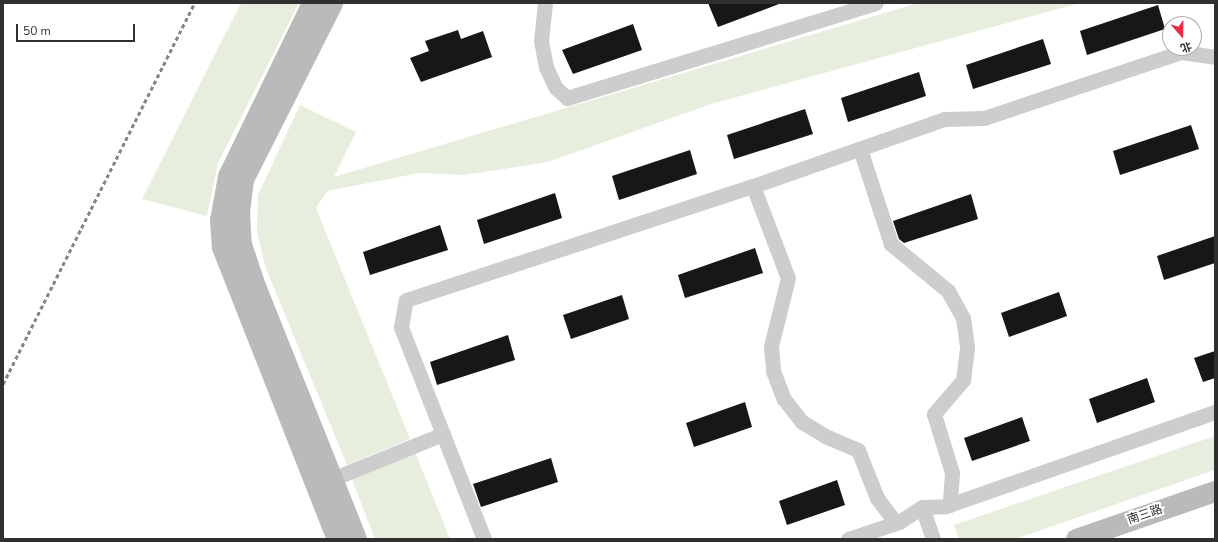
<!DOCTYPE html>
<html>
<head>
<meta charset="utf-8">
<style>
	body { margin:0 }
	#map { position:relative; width:1218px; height:542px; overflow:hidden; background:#fff; font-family:"Nunito Sans","Noto Sans SC",sans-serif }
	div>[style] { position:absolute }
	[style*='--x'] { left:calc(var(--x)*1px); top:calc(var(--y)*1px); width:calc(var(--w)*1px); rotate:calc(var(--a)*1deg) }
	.green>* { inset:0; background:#e8eedd }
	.building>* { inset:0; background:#171717 }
	.street>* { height:15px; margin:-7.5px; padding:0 7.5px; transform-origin:7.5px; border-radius:7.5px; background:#cdcdcd }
	.secondary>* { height:21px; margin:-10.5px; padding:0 10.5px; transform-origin:10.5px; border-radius:10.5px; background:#bababa }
	.rail>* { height:3px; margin-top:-1.5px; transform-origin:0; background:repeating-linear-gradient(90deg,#858585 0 4px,transparent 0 7px) }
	span { translate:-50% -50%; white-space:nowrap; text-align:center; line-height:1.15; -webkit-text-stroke:4px #fff; paint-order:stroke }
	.street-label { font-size:12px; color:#303030 }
	.frame { position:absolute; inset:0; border:4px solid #303030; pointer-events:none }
	.north { position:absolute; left:1162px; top:16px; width:40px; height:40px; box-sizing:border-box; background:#fff; border:1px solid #acacac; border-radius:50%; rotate:160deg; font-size:11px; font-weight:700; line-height:16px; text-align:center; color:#303030 }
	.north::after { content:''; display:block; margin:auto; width:14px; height:18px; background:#f02948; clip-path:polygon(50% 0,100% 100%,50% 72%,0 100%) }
	.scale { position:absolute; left:16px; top:24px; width:119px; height:18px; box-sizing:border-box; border:2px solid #303030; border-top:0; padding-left:5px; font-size:12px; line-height:14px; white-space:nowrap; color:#303030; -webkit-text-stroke:3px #fff; paint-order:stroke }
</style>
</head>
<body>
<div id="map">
	<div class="green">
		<div style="clip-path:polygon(241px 3px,299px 3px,218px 163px,207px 216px,142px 199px)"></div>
		<div style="clip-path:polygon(918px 3px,1080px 3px,711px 104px,548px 162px,464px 175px,419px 173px,327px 191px,316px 208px,410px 439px,347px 465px,265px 266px,257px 231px,258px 195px,300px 105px,356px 132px,334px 177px)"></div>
		<div style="clip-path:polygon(1215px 436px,1215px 470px,1015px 539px,959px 539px,954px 525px)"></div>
		<div style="clip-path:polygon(415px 452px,450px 539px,375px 539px,351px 477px)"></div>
	</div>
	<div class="building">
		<div style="clip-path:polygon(708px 3px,779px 3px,779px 4px,718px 27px)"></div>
		<div style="clip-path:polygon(1158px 5px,1165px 29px,1087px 55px,1080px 31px)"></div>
		<div style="clip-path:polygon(633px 24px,642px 50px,573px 74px,562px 50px)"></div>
		<div style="clip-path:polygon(458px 30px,461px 39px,483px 31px,492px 57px,421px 82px,410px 58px,429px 51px,425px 41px)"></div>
		<div style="clip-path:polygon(1043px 39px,1051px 64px,973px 89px,966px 65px)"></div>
		<div style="clip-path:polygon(919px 72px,926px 96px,848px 122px,841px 98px)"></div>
		<div style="clip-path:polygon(805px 109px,813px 134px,734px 159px,727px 135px)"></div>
		<div style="clip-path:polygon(1191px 125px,1199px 149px,1120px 175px,1113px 151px)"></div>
		<div style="clip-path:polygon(690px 150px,697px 174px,619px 200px,612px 176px)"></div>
		<div style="clip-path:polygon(555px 193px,562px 218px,484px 244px,477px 220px)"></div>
		<div style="clip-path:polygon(971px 194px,978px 219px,904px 243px,899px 239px,893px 221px)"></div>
		<div style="clip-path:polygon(440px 225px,448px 250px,370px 275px,363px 252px)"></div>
		<div style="clip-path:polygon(1215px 236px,1215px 263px,1164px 280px,1157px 256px)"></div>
		<div style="clip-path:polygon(755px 248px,763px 273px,685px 298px,678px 275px)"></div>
		<div style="clip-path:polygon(1059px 292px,1067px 316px,1009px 337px,1001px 313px)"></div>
		<div style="clip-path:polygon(622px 295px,629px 319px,571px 339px,563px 315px)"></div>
		<div style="clip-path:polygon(508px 335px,515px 360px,437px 385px,430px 362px)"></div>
		<div style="clip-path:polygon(1215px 351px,1215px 378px,1203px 382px,1194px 358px)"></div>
		<div style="clip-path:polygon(1147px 378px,1155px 402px,1097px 423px,1089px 399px)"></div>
		<div style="clip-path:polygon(745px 402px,752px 427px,694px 447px,686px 423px)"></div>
		<div style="clip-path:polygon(1022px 417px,1030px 441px,972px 461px,964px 438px)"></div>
		<div style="clip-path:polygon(551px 458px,558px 482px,481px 507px,473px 484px)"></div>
		<div style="clip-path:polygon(837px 480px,845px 505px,787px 525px,779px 501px)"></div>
	</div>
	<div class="street">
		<div style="--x:545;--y:3;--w:38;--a:96"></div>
		<div style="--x:541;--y:41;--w:26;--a:79"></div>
		<div style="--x:546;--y:67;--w:23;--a:65"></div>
		<div style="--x:556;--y:88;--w:15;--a:42"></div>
		<div style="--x:567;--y:98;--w:323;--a:-17.1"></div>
		<div style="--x:860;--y:149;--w:100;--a:71.9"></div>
		<div style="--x:891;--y:244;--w:74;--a:39.5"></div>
		<div style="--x:948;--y:291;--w:31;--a:61"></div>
		<div style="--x:963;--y:318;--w:30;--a:82"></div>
		<div style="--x:967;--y:348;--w:32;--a:97"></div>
		<div style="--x:963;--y:380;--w:45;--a:130.5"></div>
		<div style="--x:934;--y:414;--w:62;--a:73"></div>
		<div style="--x:952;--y:473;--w:32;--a:94"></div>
		<div style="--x:753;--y:186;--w:98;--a:69.2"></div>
		<div style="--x:788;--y:278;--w:70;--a:104"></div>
		<div style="--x:771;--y:346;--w:25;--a:85"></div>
		<div style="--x:773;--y:371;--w:30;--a:69"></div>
		<div style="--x:784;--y:399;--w:29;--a:52"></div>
		<div style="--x:802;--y:422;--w:27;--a:31"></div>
		<div style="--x:825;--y:436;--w:36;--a:23"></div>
		<div style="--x:858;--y:450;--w:52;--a:68.4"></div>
		<div style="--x:877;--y:498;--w:31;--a:53"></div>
		<div style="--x:332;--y:479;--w:120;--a:-22.1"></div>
		<div style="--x:922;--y:507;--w:34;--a:71"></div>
		<div style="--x:484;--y:539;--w:228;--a:-111.4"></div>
		<div style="--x:401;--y:327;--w:27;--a:-80"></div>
		<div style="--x:406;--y:300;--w:365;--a:-18.2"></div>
		<div style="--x:753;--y:186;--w:202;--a:-19.3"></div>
		<div style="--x:944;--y:119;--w:40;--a:-1.4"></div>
		<div style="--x:984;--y:118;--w:208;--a:-18.5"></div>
		<div style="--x:1181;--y:52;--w:34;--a:8"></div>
		<div style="--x:848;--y:539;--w:54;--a:-18.4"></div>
		<div style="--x:899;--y:522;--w:27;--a:-33"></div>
		<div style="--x:922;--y:507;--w:24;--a:-2"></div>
		<div style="--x:946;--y:506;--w:285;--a:-19.3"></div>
	</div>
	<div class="secondary">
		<div style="--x:312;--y:3;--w:192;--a:115.9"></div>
		<div style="--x:228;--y:176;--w:45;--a:100.3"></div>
		<div style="--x:220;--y:220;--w:27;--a:86"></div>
		<div style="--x:222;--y:247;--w:314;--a:68.5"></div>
		<div style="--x:332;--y:3;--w:197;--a:116.8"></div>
		<div style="--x:243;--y:179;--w:32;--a:97"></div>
		<div style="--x:239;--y:211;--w:33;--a:87"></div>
		<div style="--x:241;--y:244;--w:44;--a:71.6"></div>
		<div style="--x:255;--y:286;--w:272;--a:68.2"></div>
		<div style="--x:1076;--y:539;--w:147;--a:-19.1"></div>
	</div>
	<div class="rail">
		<div style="--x:3;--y:384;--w:427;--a:-63.3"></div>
	</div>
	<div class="street-label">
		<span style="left:1145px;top:515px;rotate:-19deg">南三路</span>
	</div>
	<div class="frame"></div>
	<div class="north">北</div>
	<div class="scale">50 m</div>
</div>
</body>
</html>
